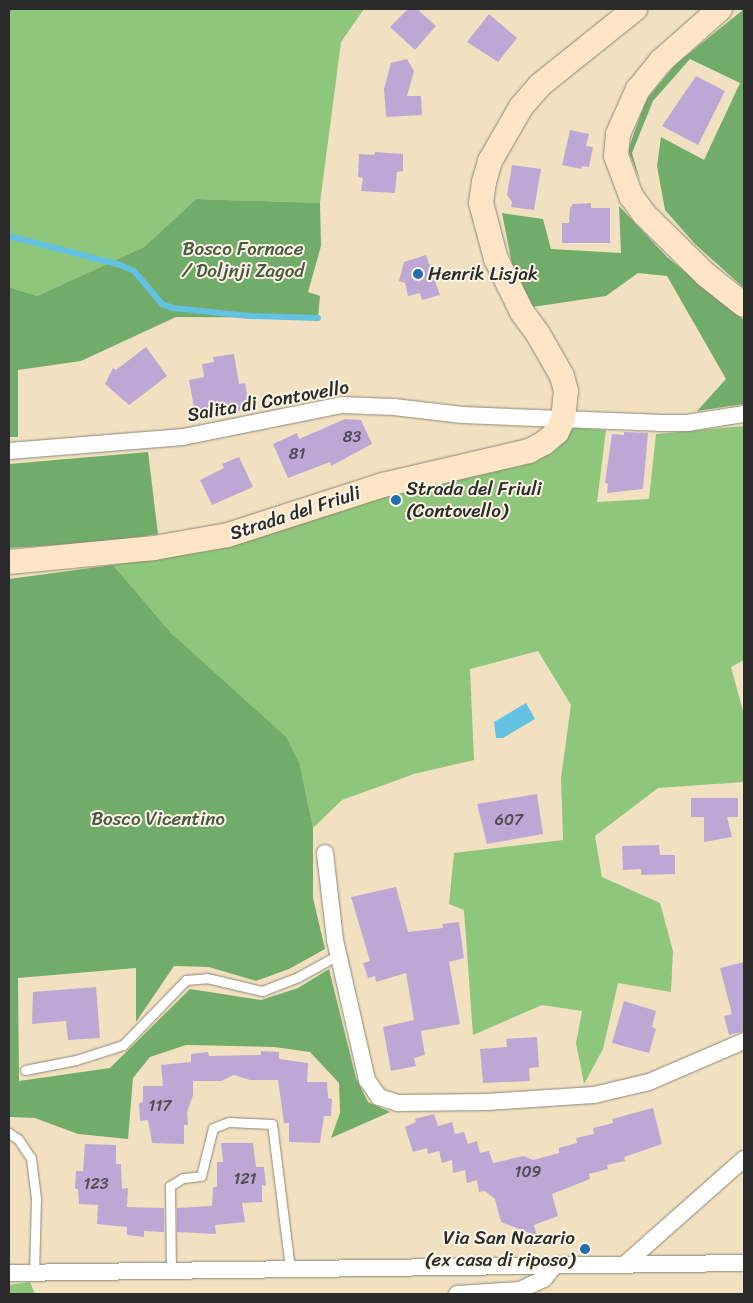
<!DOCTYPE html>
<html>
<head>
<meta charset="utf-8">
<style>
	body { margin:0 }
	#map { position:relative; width:753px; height:1303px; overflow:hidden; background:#f1e1c1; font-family:Sriracha,sans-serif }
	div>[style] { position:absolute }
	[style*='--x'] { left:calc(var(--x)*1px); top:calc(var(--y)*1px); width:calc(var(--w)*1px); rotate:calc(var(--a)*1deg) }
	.green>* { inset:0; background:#8ec77b }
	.forest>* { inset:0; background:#72ac6b }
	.water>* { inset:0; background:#63c1e1 }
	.stream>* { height:6px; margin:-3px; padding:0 3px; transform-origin:3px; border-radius:3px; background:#63c1e1 }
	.building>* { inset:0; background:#bfa7d5 }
	.roads { filter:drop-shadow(0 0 1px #8e8676) drop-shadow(0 0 1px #8e8676) }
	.service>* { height:9px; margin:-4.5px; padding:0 4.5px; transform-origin:4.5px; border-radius:4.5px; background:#fff }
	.minor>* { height:16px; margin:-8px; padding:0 8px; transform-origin:8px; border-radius:8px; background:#fff }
	.secondary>* { height:24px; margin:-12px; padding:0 12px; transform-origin:12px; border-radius:12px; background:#fde5c5 }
	.dots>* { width:14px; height:14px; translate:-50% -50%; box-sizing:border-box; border:2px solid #fcf5e5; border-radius:50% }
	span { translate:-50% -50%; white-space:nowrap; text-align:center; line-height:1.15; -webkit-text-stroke:4px #fcf5e5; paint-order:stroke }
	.number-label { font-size:16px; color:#504a56 }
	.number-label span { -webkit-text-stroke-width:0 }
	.park-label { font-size:19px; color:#495a43 }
	.poi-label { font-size:19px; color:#2b2b2b }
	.left { translate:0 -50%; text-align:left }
	.right { translate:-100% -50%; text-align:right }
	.street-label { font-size:19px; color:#2b2b2b }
	.frame { position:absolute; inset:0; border:10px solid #2b2b2b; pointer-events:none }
</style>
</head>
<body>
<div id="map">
	<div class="green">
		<div style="clip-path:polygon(9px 9px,364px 9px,341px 42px,320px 203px,196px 199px,144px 247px,37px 296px,9px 287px)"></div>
		<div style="clip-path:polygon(744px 426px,744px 660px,731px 667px,744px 715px,744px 782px,658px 788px,595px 836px,602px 877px,660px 903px,673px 951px,671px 992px,618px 983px,603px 1049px,584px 1084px,576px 1043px,582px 1011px,542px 1005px,473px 1035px,464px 910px,449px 904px,454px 853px,563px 840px,561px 778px,571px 705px,538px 651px,470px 669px,474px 760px,414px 774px,342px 800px,313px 828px,300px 765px,172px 634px,113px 565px,153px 558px,537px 456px,574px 428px,606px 430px,597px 502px,649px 499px,656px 434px)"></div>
		<div style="clip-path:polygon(30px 1282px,35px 1294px,9px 1294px,9px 1285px)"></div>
	</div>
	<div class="forest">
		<div style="clip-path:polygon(744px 9px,744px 288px,695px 244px,665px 210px,657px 166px,661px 137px,704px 160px,740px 83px,690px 59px,653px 101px,632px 153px,640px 180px,628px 150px,646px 100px,676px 64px)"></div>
		<div style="clip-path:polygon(196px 199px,320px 203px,321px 246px,308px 292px,320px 296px,318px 318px,176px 317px,81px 361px,18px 370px,18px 437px,9px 437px,9px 287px,37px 296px,144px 247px)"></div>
		<div style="clip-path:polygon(619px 206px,667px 257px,744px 320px,744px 404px,697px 411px,726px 379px,667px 276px,638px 273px,606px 296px,526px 308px,513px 269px,502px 213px,543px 219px,551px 249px,621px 253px)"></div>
		<div style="clip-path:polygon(148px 452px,158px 534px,103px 542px,9px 548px,9px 464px)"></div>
		<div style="clip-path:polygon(113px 565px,172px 634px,286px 737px,300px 765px,313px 828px,313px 898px,325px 949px,289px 969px,256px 981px,209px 967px,174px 966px,136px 1022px,136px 968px,18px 978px,19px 1081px,110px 1068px,190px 989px,261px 1000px,298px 988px,329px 969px,356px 1078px,368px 1102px,390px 1112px,331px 1138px,340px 1113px,339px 1083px,310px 1052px,274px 1047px,186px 1045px,150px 1057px,133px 1078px,128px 1139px,78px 1134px,35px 1118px,9px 1117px,9px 579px)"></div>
	</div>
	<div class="water">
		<div style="clip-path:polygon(526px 703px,535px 719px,503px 738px,496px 738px,494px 722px)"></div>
	</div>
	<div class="stream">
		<div style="--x:9;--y:236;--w:115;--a:14.6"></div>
		<div style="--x:120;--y:265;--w:15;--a:23"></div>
		<div style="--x:134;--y:271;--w:43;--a:49.7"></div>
		<div style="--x:162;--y:304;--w:12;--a:20"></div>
		<div style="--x:173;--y:308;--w:77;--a:5.9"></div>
		<div style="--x:250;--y:316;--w:68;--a:1.7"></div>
	</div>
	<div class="building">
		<div style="clip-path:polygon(408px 9px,417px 9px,436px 26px,415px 50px,390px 27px)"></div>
		<div style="clip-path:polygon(489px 14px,517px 38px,498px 62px,467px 42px)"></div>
		<div style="clip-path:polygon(407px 59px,414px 71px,407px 96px,421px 96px,422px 115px,386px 117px,384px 89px,391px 63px)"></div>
		<div style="clip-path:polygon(696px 76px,725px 91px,698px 145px,662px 126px)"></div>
		<div style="clip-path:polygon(570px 130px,589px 134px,586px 146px,593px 147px,589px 167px,582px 166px,581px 169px,562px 165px)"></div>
		<div style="clip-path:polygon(375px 152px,403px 154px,403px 171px,397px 172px,395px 193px,361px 191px,363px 178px,358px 177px,359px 154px,374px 155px)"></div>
		<div style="clip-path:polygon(512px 165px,541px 169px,534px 210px,511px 207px,512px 202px,507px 195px)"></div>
		<div style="clip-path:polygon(591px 203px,591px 208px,610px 208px,610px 243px,562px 243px,562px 223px,569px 223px,570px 208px,573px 204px)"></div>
		<div style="clip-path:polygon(426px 255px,440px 295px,422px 300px,420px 293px,408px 296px,405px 283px,399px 281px,404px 262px)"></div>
		<div style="clip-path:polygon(146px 347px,167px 376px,129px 405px,105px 384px,113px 368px,116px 370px)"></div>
		<div style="clip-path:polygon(234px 354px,239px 384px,245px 383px,250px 409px,196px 418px,189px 380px,204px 377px,202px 364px,214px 362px,213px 357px)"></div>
		<div style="clip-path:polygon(345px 419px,361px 420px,372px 444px,331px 466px,330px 462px,288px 478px,273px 444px,297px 433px,299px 439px)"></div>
		<div style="clip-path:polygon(624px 432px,648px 433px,643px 489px,607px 493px,608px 484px,605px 483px,612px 434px,624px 435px)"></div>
		<div style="clip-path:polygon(239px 457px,253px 487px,212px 505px,200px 480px,224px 468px,222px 464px)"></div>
		<div style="clip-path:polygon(537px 794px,543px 834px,487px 844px,477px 804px)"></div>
		<div style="clip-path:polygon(691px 798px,738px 798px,738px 817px,727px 817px,732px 837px,704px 842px,704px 817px,691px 817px)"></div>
		<div style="clip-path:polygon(659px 845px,660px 855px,675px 855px,675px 874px,641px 875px,641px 869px,623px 870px,622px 846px)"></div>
		<div style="clip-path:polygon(396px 887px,408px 932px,443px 928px,442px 924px,459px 922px,464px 958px,449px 962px,460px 1024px,421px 1031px,425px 1055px,414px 1058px,416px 1066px,391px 1071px,383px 1027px,414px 1020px,406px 973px,376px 982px,375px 976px,368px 978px,363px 963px,370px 961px,351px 897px)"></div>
		<div style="clip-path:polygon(744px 962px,744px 1031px,729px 1035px,724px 1016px,732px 1014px,720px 968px)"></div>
		<div style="clip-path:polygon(96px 987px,100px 1038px,68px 1040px,66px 1021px,32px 1024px,33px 992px)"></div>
		<div style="clip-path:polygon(624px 1001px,656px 1011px,652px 1027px,656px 1029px,649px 1053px,612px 1043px)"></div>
		<div style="clip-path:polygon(537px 1037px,539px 1067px,529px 1068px,530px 1081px,483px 1083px,480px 1049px,507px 1047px,506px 1039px)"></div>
		<div style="clip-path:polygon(261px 1051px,279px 1052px,279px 1059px,308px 1063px,307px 1082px,327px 1082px,328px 1098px,332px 1099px,331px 1116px,324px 1116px,320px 1143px,289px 1142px,289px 1123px,284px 1123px,278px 1080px,250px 1080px,234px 1075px,221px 1081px,193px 1081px,193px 1095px,187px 1112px,188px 1125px,184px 1125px,184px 1144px,152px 1143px,148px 1120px,140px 1121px,139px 1103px,143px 1102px,143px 1086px,163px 1086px,161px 1065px,191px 1062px,191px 1054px,208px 1052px,209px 1056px,261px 1055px)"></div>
		<div style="clip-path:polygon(653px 1108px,662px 1144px,624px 1157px,625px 1161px,607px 1165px,608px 1169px,589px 1174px,590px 1179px,552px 1194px,558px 1216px,534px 1225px,537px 1236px,501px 1222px,495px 1199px,485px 1191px,479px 1192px,477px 1180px,467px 1183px,465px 1170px,453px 1173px,452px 1160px,442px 1163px,439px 1151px,428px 1154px,427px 1148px,413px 1152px,405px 1127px,416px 1122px,415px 1119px,434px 1114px,438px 1126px,452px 1122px,455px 1134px,464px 1132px,468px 1144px,477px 1141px,480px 1153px,489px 1151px,493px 1163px,524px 1156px,533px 1160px,559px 1153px,559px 1148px,577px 1143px,576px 1138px,594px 1134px,593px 1128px,613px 1123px,612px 1119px)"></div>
		<div style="clip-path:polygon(221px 1143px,253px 1143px,256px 1167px,264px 1167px,266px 1186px,262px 1185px,262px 1202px,242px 1203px,245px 1222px,215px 1225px,216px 1234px,177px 1232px,177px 1208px,212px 1206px,213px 1187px,217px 1187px,217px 1162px,223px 1162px)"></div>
		<div style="clip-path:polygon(85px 1144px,116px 1145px,116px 1164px,121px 1164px,122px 1189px,128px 1188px,127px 1207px,164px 1208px,164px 1232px,144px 1231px,144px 1237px,127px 1235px,127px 1227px,97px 1224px,98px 1205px,79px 1204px,78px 1189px,75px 1189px,76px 1171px,83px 1171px)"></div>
	</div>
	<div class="roads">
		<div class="service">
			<div style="--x:25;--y:1070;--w:52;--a:-11.1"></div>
			<div style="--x:76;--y:1060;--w:49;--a:-17.7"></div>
			<div style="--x:123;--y:1045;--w:91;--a:-45.9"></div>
			<div style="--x:186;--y:980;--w:21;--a:-5"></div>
			<div style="--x:207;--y:978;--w:57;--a:13.3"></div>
			<div style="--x:262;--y:991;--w:39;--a:-21"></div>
			<div style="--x:298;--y:977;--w:46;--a:-28.8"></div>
			<div style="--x:9;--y:1133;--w:11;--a:34"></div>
			<div style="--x:18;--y:1139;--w:23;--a:56"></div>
			<div style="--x:31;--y:1158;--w:40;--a:82.9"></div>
			<div style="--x:36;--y:1198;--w:74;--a:91.5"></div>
			<div style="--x:171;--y:1270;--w:84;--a:-90.7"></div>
			<div style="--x:170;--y:1186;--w:15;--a:-32"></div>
			<div style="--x:183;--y:1178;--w:18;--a:-6"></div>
			<div style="--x:201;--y:1176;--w:49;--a:-76"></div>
			<div style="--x:213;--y:1128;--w:17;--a:-21"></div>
			<div style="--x:229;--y:1122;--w:43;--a:2.7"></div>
			<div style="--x:272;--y:1124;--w:146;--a:82.9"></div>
		</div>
		<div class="minor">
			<div style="--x:9;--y:451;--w:175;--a:-4.6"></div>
			<div style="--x:183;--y:437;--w:162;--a:-11.4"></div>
			<div style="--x:342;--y:405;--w:52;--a:2.2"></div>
			<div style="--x:394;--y:407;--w:69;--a:6.6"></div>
			<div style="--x:463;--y:415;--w:195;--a:2.3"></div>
			<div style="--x:658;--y:423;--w:29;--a:0"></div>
			<div style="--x:687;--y:423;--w:58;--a:-9"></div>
			<div style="--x:325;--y:853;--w:88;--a:83.4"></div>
			<div style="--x:335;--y:940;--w:144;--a:77.1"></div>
			<div style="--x:367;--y:1080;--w:21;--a:55"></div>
			<div style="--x:379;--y:1097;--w:20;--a:18"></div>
			<div style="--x:398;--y:1103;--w:89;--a:-0.6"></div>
			<div style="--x:487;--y:1102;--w:107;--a:-3.7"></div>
			<div style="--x:594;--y:1095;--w:57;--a:-13.3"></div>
			<div style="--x:649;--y:1082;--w:103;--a:-23.3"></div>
			<div style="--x:624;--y:1265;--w:160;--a:-41.5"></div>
			<div style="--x:9;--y:1273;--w:735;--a:-0.78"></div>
			<div style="--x:457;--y:1294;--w:63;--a:-3.6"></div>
			<div style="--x:520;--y:1290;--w:26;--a:-25"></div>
			<div style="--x:544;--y:1279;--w:16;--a:-52"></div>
		</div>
		<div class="secondary">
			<div style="--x:720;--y:9;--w:79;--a:138.6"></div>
			<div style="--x:661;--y:61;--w:36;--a:129"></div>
			<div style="--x:638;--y:89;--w:49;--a:114"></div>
			<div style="--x:618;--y:134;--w:22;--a:95"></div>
			<div style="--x:616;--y:156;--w:43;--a:69.4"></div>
			<div style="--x:631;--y:196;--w:22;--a:54"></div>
			<div style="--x:644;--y:214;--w:87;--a:44.5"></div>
			<div style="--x:706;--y:275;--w:48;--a:38.3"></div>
			<div style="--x:9;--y:562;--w:146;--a:-5.5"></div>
			<div style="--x:154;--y:548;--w:75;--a:-10"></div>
			<div style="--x:228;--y:535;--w:163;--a:-17.9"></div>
			<div style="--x:383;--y:485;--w:150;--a:-13.1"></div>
			<div style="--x:529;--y:451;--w:17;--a:-28"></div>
			<div style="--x:544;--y:443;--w:17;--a:-40"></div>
			<div style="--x:557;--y:432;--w:14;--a:-65"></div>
			<div style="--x:563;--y:419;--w:28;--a:-84"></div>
			<div style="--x:566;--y:391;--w:16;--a:-105"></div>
			<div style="--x:562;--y:376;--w:48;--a:-119.7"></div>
			<div style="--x:538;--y:334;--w:27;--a:-126"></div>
			<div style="--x:522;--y:312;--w:59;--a:-116.1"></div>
			<div style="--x:496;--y:259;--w:58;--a:-105"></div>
			<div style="--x:481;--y:203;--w:21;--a:-82"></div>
			<div style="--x:484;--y:182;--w:22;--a:-74"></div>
			<div style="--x:490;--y:161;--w:62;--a:-60.1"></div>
			<div style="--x:521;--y:107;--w:29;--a:-49"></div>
			<div style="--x:540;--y:85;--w:122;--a:-38.7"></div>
		</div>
	</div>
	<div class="dots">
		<div style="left:418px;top:274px;background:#1f6fb2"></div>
		<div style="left:396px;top:500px;background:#1f6fb2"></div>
		<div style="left:585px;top:1249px;background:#1f6fb2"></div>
	</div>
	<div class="number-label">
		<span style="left:352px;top:437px">83</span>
		<span style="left:297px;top:454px">81</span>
		<span style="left:509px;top:820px">607</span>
		<span style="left:160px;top:1106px">117</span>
		<span style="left:528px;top:1172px">109</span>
		<span style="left:245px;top:1179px">121</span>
		<span style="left:96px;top:1184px">123</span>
	</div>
	<div class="park-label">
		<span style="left:243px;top:260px">Bosco Fornace<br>/ Doljnji Zagod</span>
		<span style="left:158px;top:819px">Bosco Vicentino</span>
	</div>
	<div class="poi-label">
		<span class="left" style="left:428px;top:274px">Henrik Lisjak</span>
		<span class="left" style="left:406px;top:500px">Strada del Friuli<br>(Contovello)</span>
		<span class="right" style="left:575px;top:1249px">Via San Nazario<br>(ex casa di riposo)</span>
	</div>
	<div class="street-label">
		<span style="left:268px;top:401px;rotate:-10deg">Salita di Contovello</span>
		<span style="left:295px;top:513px;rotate:-18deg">Strada del Friuli</span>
	</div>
	<div class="frame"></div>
</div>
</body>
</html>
